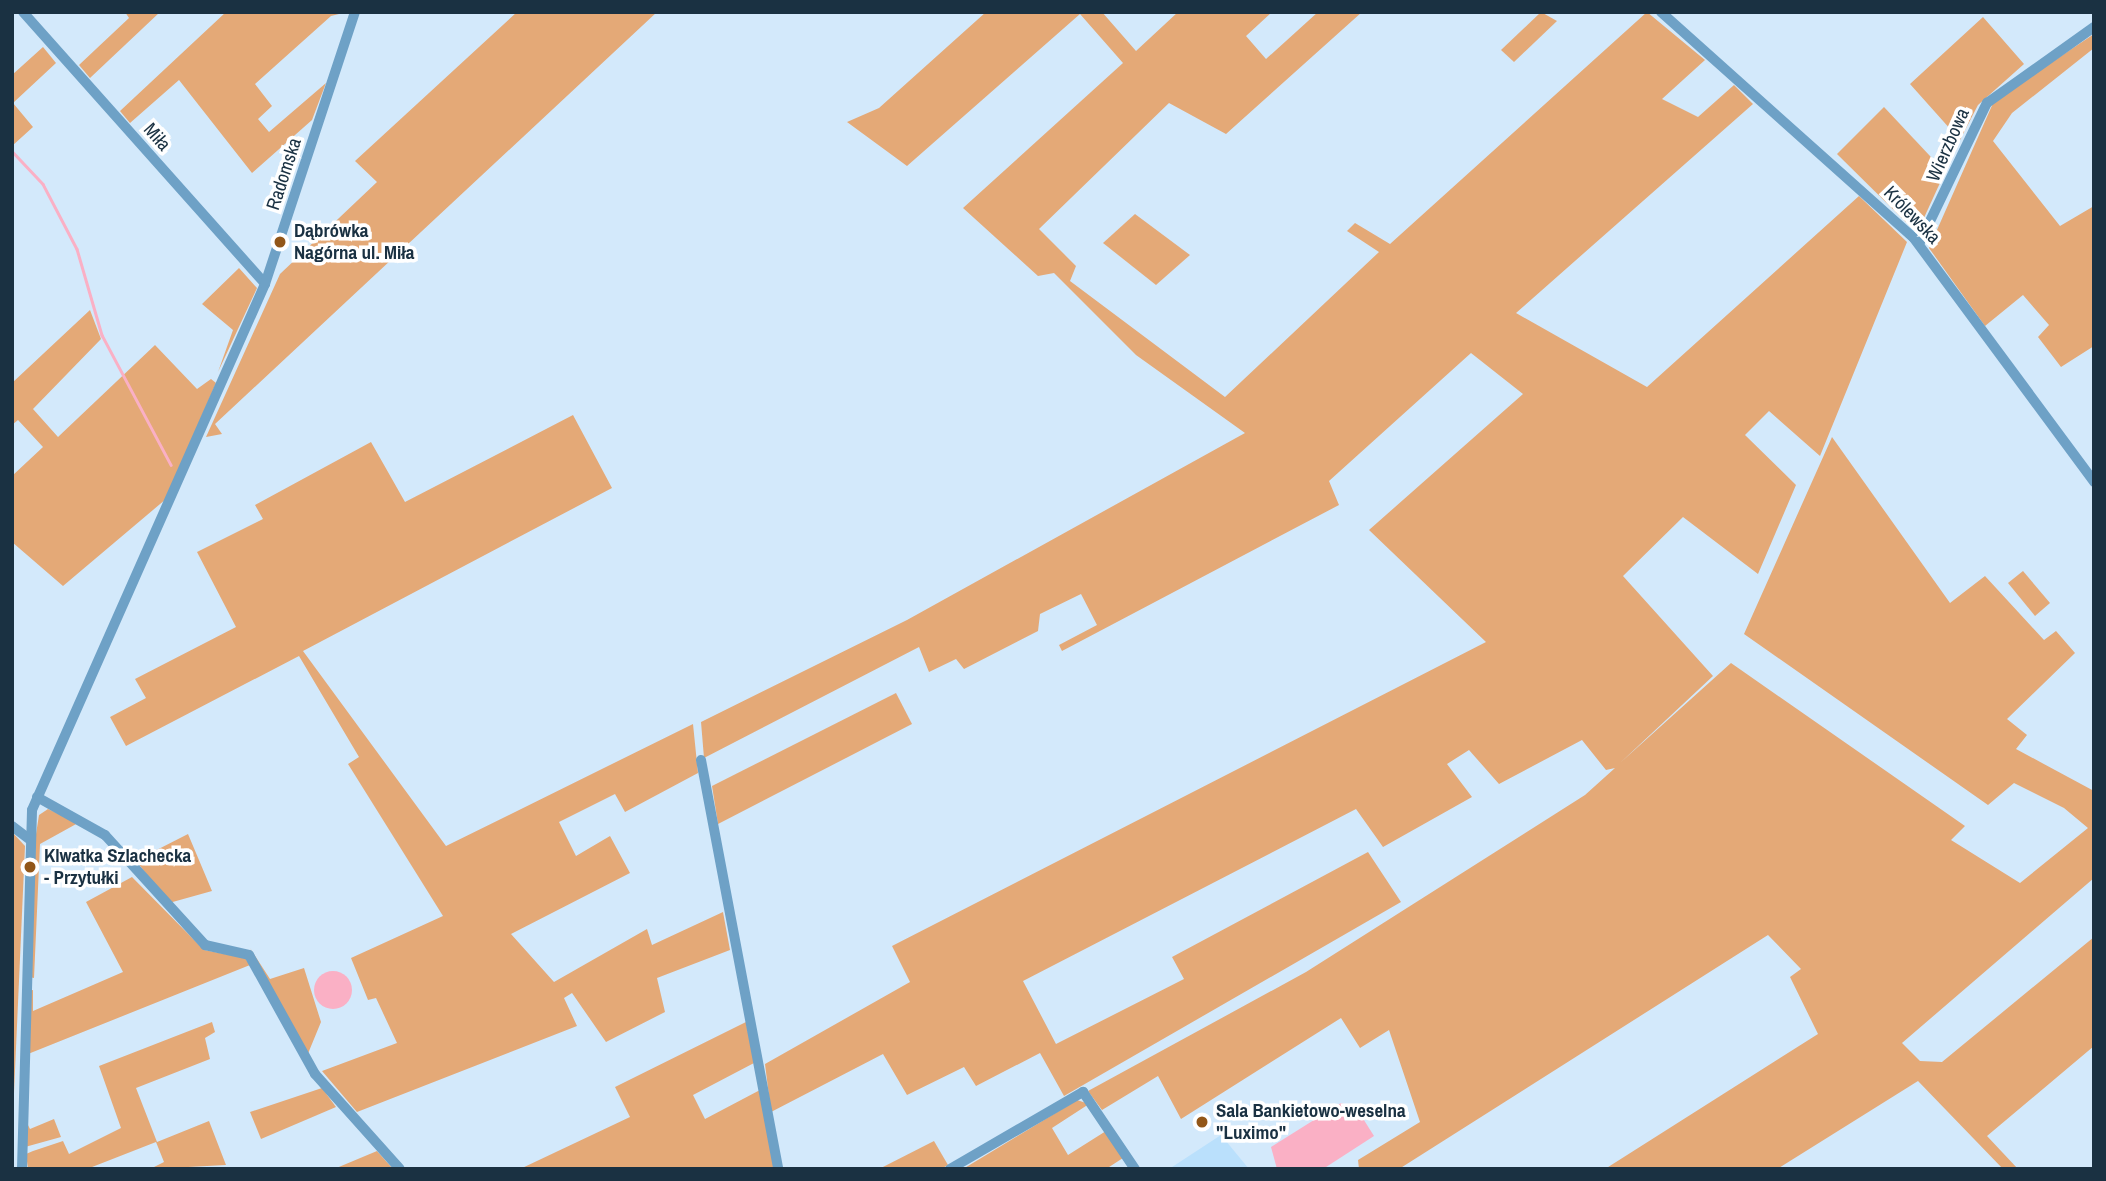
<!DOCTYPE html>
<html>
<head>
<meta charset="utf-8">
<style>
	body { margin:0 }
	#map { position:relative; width:2106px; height:1181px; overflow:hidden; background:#d3e9fb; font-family:"Archivo Narrow",sans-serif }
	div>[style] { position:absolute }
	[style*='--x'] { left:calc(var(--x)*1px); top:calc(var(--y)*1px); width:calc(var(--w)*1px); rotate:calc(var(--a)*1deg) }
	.built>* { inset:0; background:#bae0fc }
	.green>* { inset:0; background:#e4a977 }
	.water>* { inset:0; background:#fab0c5 }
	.round { border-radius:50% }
	.stream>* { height:2.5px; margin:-1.25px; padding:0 1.25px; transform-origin:1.25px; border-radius:1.25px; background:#fab0c5 }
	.minor>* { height:10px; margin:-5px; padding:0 5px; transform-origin:5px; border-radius:5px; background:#6ea1c6 }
	.dots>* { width:19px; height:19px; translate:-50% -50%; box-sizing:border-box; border:4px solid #fff; border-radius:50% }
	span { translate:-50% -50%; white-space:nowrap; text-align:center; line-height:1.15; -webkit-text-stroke:7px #fff; paint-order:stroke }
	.street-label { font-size:19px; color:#1a3142 }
	.poi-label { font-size:19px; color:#1a3142; font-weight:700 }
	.left { translate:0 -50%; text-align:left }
	.frame { position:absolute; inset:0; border:14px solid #1a3142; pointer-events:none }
</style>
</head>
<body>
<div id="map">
	<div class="built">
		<div style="clip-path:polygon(1221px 1135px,1249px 1169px,1169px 1169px)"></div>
	</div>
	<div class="green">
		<div style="clip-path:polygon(125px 12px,160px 12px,90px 78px,79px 65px,129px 18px)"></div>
		<div style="clip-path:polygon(226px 12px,347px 12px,331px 16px,255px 84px,272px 106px,258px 119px,269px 132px,326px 83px,312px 120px,252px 173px,179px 80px,130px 123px,120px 111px)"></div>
		<div style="clip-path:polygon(517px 12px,657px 12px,215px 424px,222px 434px,206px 437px,280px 274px,377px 182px,355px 161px)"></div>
		<div style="clip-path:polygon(986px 12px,1102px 12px,1136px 51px,1178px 12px,1272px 12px,1246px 36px,1266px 59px,1318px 12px,1362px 12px,1226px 134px,1169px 103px,1039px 229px,1076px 266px,1070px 281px,1225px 397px,1379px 252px,1347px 231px,1355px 223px,1390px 244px,1647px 12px,1705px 60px,1662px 99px,1698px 117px,1734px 85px,1753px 104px,1516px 313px,1647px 387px,1859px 196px,1907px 242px,1820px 456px,1769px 411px,1745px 435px,1796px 485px,1758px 574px,1683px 517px,1623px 576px,1713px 676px,1620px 763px,1731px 663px,1965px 826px,1951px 840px,2020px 883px,2088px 828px,2064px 808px,2014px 783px,1988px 805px,1744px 634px,1832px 437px,1950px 603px,1985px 576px,2044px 640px,2056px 631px,2075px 653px,2007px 719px,2027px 735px,2016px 749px,2094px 791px,2094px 878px,1902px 1043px,1920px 1061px,1942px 1062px,2094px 937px,2094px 1046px,1987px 1136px,2018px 1169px,2003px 1169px,1918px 1081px,1777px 1169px,1605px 1169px,1818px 1034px,1790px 977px,1801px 969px,1768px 935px,1399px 1169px,1359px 1169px,1358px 1160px,1420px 1122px,1389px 1030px,1360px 1048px,1341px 1018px,1181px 1119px,1158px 1076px,1102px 1110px,1088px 1091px,1306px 972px,1585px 795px,1615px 768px,1606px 770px,1582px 740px,1499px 784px,1469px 750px,1447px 764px,1472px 797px,1383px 847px,1356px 809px,1023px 981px,1056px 1044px,1184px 979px,1172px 957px,1368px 852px,1401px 902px,1064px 1096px,1040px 1053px,976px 1086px,964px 1067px,907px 1095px,883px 1054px,771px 1112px,765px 1064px,910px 982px,892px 946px,1486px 642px,1369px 530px,1523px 394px,1471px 353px,1329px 481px,1339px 505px,1062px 651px,1059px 645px,1097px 625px,1081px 594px,1040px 614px,1038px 631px,964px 669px,956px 659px,929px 672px,919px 647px,704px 758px,701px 722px,907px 620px,1245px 433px,1136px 355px,1054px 273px,1038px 276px,963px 208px,1123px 63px,1080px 14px,907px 166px,847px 122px,879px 108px)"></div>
		<div style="clip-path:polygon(1541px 12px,1557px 21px,1514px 62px,1501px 50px)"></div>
		<div style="clip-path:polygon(1983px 17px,2024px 64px,1978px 105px,1960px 140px,1910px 84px)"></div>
		<div style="clip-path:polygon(2094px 34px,2094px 48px,2012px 113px,1993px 141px,2060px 226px,2094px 206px,2094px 346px,2061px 367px,2038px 337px,2049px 325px,2023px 295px,1985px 326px,1929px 248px,1994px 101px)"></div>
		<div style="clip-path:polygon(43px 47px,56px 63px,13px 103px,33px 127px,12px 146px,12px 75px)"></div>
		<div style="clip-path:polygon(1884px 107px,1945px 172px,1917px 233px,1837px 154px)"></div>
		<div style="clip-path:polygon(1135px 214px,1190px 255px,1156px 285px,1103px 243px)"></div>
		<div style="clip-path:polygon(239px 268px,257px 288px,218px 372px,233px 330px,202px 304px)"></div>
		<div style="clip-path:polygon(90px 310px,101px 339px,33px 409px,58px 437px,155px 345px,197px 389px,211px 379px,216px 383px,166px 499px,63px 586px,12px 542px,12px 476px,43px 447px,18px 420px,12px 425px,12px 383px)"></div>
		<div style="clip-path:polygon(573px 415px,612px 488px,303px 651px,446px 846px,693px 724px,698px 773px,625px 812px,615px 794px,559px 822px,576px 856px,610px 836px,630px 873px,511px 934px,554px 982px,647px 929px,652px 945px,723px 912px,730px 950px,657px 978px,665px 1012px,606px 1042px,572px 993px,564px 998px,577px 1026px,357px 1112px,322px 1071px,397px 1043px,376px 998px,368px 1000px,351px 958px,443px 916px,348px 764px,359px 757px,299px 656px,126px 746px,110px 717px,146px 698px,135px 679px,236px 627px,197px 552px,263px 519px,255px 505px,371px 442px,405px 502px)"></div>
		<div style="clip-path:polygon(2023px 571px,2050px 603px,2035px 616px,2008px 583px)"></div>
		<div style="clip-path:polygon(896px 693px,912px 724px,718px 824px,712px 786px)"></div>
		<div style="clip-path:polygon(48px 809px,78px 823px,40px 844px,34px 978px,29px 977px,36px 834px,39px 815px)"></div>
		<div style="clip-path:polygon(12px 832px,25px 846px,12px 1138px)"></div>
		<div style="clip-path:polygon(188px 834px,212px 891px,169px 903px,130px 853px,137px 860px)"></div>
		<div style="clip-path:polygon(132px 877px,204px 950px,245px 958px,250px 965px,28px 1054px,27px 991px,33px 990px,33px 1011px,123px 972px,86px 902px)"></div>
		<div style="clip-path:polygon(250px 948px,270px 979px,304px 968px,321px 1022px,307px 1056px)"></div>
		<div style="clip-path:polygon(212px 1022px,215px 1032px,205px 1038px,210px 1059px,136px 1088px,157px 1142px,209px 1121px,226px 1165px,150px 1169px,164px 1162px,156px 1142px,87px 1169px,28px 1169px,26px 1154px,33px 1151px,63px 1141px,69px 1154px,121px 1128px,99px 1066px)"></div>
		<div style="clip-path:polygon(746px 1022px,754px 1063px,693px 1095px,705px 1119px,760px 1090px,776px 1169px,520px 1169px,630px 1117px,615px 1087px)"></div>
		<div style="clip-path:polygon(322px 1088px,336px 1107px,261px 1139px,250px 1112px)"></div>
		<div style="clip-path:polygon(1077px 1100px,1089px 1104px,1052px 1128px,1068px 1155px,1106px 1131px,1123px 1158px,1106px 1169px,963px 1169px)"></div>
		<div style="clip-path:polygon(24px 1117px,30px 1129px,54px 1119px,61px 1137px,25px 1147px)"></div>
		<div style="clip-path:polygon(934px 1141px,948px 1165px,941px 1169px,879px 1169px)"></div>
		<div style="clip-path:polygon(377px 1151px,393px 1169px,334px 1169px)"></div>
	</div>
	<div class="water">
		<div class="round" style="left:314px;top:971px;width:38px;height:38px"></div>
		<div style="clip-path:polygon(1341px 1103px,1357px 1109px,1374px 1136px,1323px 1169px,1277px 1169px,1271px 1147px)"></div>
	</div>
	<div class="stream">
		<div style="--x:12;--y:151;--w:45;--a:46.8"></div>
		<div style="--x:43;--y:184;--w:73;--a:62.4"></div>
		<div style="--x:77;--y:249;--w:90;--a:73.8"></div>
		<div style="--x:102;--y:335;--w:147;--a:62"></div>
	</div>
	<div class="minor">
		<div style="--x:23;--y:12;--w:364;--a:48.3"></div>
		<div style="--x:1661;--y:12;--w:338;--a:41.8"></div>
		<div style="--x:1913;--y:237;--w:305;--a:53.5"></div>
		<div style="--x:1919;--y:244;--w:157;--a:-64.3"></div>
		<div style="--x:1987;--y:103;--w:131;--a:-35.4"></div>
		<div style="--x:701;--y:760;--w:416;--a:79.3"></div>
		<div style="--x:37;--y:797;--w:78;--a:29.2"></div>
		<div style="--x:105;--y:835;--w:149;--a:47.7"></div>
		<div style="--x:205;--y:945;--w:45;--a:12.8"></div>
		<div style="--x:249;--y:955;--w:136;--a:61"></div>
		<div style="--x:315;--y:1074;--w:127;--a:48.2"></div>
		<div style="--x:12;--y:826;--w:21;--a:37"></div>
		<div style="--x:22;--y:1169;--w:359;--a:-88.4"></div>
		<div style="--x:32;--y:810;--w:575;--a:-66.11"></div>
		<div style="--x:265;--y:284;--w:287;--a:-71.7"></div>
		<div style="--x:950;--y:1169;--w:154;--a:-30.1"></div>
		<div style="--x:1083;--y:1092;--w:93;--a:56"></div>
	</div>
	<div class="dots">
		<div style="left:280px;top:242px;background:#925618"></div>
		<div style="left:30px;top:867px;background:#925618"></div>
		<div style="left:1202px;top:1122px;background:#925618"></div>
	</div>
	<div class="street-label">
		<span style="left:157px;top:137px;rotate:49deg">Miła</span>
		<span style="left:1948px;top:145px;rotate:-66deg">Wierzbowa</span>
		<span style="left:284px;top:174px;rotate:-72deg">Radomska</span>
		<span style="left:1912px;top:215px;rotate:46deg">Królewska</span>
	</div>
	<div class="poi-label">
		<span class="left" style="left:294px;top:242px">Dąbrówka<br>Nagórna ul. Miła</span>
		<span class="left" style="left:44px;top:867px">Klwatka Szlachecka<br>- Przytułki</span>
		<span class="left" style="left:1216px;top:1122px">Sala Bankietowo-weselna<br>"Luximo"</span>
	</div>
	<div class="frame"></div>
</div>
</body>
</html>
